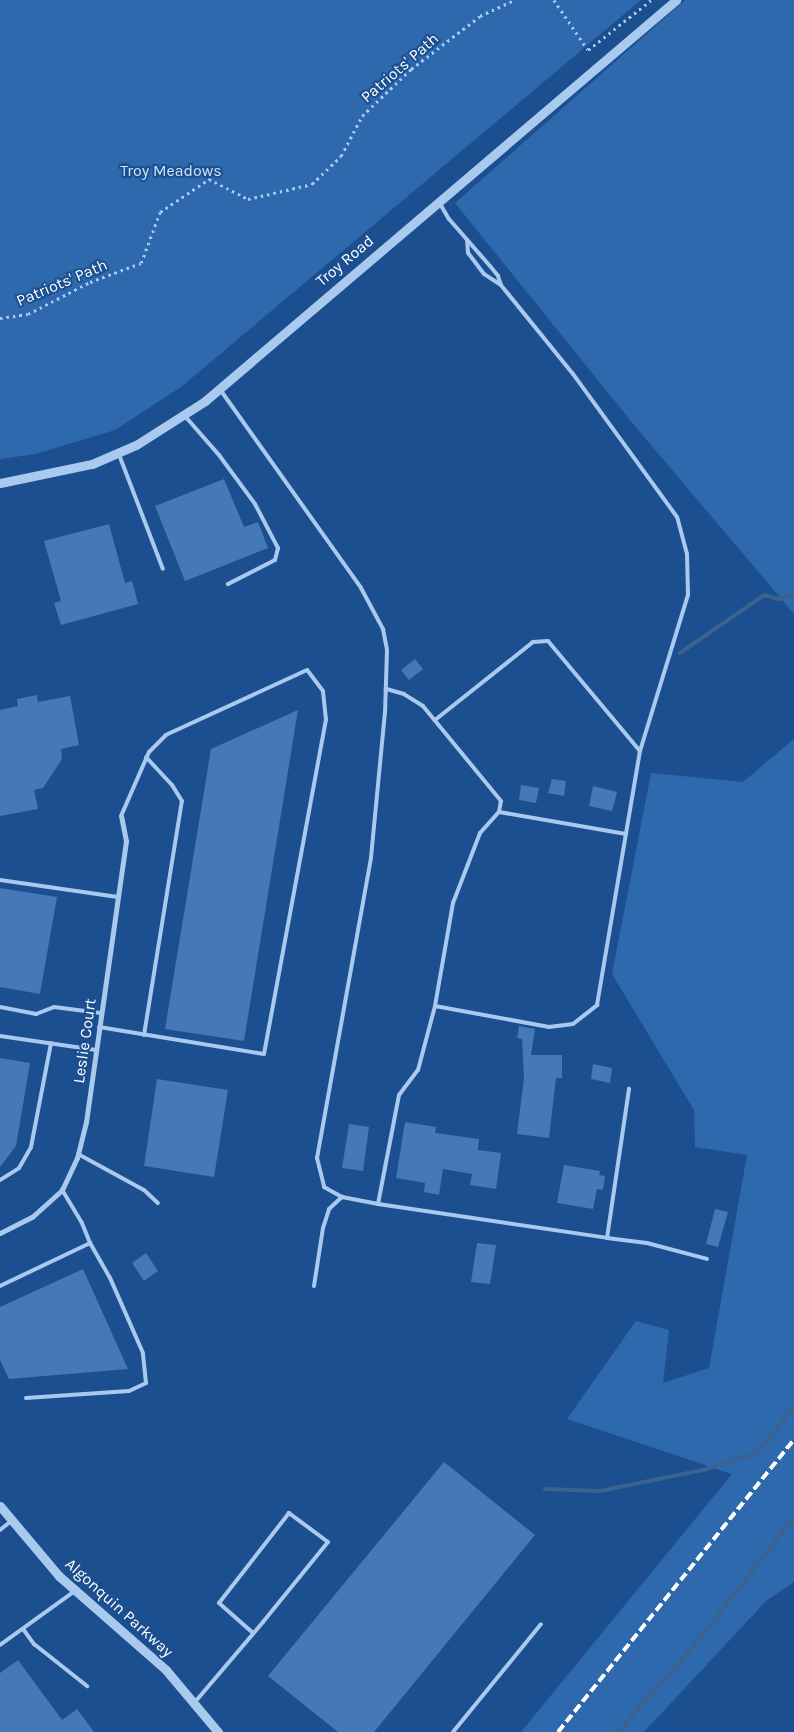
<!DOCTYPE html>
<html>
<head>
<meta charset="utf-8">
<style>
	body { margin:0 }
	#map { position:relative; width:794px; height:1732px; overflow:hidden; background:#1b4f8f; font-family:Karla,sans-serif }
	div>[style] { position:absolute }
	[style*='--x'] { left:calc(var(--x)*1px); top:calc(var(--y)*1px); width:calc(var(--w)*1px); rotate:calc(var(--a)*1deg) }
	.green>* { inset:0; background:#2e69ad }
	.stream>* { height:4px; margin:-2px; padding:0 2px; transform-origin:2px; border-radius:2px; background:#3c6290 }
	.building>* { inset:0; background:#4478b7 }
	.path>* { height:2.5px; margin-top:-1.25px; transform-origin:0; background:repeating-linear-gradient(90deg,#a9c9ee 0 2.5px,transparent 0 6.5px) }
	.service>* { height:4px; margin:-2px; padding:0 2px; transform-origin:2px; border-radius:2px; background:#a9c9ee }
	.minor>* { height:5px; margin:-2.5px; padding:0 2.5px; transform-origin:2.5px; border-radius:2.5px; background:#a9c9ee }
	.tertiary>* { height:9px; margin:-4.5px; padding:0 4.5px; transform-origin:4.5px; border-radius:4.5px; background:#a9c9ee }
	.rail>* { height:4px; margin-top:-2px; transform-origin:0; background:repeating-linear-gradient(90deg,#fff 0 9px,transparent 0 13px) }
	span { translate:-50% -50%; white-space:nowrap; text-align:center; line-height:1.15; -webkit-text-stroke:4px #1b4f8f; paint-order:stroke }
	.street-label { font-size:16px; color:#fff }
	.park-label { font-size:16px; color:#cfe3fa }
</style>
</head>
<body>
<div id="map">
	<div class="green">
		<div style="clip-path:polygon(0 0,641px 0,181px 387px,115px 430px,36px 454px,0 459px)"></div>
		<div style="clip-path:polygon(685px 0,794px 0,794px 614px,634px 425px,455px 203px)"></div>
		<div style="clip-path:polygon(794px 739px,794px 1582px,766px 1601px,644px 1732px,521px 1732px,732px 1474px,567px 1419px,636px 1321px,669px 1330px,663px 1383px,709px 1368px,747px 1155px,695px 1147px,694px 1110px,612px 974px,651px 773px,743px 782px)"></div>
	</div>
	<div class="stream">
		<div style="--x:680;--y:653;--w:102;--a:-34.6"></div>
		<div style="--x:764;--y:595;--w:16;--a:15"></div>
		<div style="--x:779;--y:599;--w:16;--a:-15"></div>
		<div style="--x:545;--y:1489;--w:55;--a:2.1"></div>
		<div style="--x:600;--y:1491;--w:105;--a:-11.5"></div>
		<div style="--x:703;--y:1470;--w:57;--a:-17.5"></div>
		<div style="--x:757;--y:1453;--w:59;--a:-51.2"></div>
		<div style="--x:618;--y:1732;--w:112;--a:-48.6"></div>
		<div style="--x:692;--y:1648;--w:165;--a:-51.9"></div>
	</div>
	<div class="building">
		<div style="clip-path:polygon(224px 479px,244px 527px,258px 522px,268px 548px,185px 581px,155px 506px)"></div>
		<div style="clip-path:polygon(109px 524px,125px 583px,132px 581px,138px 604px,61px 625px,54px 603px,61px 601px,44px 541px)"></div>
		<div style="clip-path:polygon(415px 659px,423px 669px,409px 680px,401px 670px)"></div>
		<div style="clip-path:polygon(37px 695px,38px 702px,70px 696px,79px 745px,61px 749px,62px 759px,43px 788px,34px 790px,38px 809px,0 816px,0 710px,18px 706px,17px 699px)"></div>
		<div style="clip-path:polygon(298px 710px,244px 1041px,165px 1029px,211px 749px)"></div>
		<div style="clip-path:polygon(552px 779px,566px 781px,564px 796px,548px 793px)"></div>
		<div style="clip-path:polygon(521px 785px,539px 788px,536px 803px,519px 800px)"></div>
		<div style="clip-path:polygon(593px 786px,617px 792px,612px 811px,589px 806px)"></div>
		<div style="clip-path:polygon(0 888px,57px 897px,40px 994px,0 987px)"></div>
		<div style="clip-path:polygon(519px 1026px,535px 1029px,531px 1055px,562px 1055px,562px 1078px,556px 1078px,549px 1138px,517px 1134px,524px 1078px,522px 1039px,517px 1038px)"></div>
		<div style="clip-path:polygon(0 1058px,30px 1063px,16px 1146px,0 1167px)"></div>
		<div style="clip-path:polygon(593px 1064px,612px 1068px,610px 1083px,591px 1079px)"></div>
		<div style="clip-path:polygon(157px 1079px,228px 1090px,214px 1177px,144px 1166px)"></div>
		<div style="clip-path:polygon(405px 1122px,436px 1127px,435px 1133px,479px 1139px,478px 1150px,501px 1153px,496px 1189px,470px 1185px,472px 1174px,443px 1169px,439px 1195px,424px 1192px,425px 1183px,396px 1178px)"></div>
		<div style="clip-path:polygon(349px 1124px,369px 1127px,363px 1171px,342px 1168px)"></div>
		<div style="clip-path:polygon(564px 1165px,600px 1171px,599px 1175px,605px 1176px,603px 1190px,597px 1189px,593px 1209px,557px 1203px)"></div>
		<div style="clip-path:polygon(715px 1209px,728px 1212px,718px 1247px,706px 1244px)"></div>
		<div style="clip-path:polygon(477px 1243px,496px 1245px,490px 1284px,471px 1282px)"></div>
		<div style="clip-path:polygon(146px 1253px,158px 1271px,144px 1281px,132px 1263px)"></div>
		<div style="clip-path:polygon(83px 1269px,128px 1369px,9px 1379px,0 1360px,0 1307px)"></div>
		<div style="clip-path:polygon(444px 1462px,535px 1535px,374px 1732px,338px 1732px,268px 1676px)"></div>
		<div style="clip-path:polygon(18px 1660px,62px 1720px,77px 1709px,94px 1732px,0 1732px,0 1673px)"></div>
	</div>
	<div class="path">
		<div style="--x:554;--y:0;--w:60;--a:55.8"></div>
		<div style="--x:588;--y:50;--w:80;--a:-38.4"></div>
		<div style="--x:0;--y:318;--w:28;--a:-8"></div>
		<div style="--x:28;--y:314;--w:70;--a:-27.3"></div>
		<div style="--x:90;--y:282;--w:54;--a:-20.4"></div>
		<div style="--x:141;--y:263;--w:54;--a:-69.6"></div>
		<div style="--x:160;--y:212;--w:59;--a:-34"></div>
		<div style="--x:209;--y:179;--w:44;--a:27.1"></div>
		<div style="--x:248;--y:199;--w:66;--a:-13.2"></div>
		<div style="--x:312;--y:184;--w:40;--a:-44"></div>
		<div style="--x:341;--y:156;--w:45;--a:-62.3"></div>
		<div style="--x:362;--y:116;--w:68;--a:-43.8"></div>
		<div style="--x:411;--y:69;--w:87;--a:-37.5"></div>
		<div style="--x:480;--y:16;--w:38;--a:-25"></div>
	</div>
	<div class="service">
		<div style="--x:439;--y:202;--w:20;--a:60"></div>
		<div style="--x:449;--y:219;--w:62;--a:48.9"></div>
		<div style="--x:490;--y:266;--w:13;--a:51"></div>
		<div style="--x:498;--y:276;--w:9;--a:72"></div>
		<div style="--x:501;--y:285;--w:20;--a:-147"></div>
		<div style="--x:484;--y:274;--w:26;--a:-127"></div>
		<div style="--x:468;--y:253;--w:13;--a:-94"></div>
		<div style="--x:219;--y:388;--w:245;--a:54.6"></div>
		<div style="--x:361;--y:588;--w:47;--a:61.8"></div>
		<div style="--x:383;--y:629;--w:21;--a:79"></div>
		<div style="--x:387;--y:650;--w:62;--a:91.8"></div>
		<div style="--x:385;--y:712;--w:147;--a:95.5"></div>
		<div style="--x:371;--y:858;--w:305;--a:100.2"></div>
		<div style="--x:317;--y:1158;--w:30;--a:76"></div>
		<div style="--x:324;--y:1187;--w:21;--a:29"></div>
		<div style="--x:342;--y:1197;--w:37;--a:11"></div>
		<div style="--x:378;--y:1204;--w:111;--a:-79.1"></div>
		<div style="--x:399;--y:1095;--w:31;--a:-53"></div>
		<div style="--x:418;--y:1070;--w:66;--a:-75.1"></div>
		<div style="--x:435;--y:1006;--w:105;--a:-80.1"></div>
		<div style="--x:453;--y:903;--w:75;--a:-68.9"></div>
		<div style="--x:480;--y:833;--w:28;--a:-48"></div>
		<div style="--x:499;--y:812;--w:11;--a:-80"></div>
		<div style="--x:501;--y:801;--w:123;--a:-129.4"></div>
		<div style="--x:423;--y:706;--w:22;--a:-148"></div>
		<div style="--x:404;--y:694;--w:19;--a:-164"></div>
		<div style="--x:184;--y:415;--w:53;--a:48.8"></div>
		<div style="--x:219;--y:455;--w:61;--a:53.7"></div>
		<div style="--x:255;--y:504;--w:50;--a:62.4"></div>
		<div style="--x:278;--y:548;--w:12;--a:104"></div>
		<div style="--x:275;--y:560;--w:53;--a:152.9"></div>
		<div style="--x:118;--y:452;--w:125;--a:69"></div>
		<div style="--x:435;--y:720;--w:125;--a:-38.5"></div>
		<div style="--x:533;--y:642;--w:15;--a:-4"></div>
		<div style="--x:548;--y:641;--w:143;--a:50.1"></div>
		<div style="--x:499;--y:812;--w:129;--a:9.8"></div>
		<div style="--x:0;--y:880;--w:119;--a:8.2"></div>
		<div style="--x:435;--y:1006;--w:116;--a:10.4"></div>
		<div style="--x:549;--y:1027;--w:24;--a:-7"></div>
		<div style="--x:573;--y:1024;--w:31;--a:-38"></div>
		<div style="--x:597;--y:1005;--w:258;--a:-80.4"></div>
		<div style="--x:640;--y:751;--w:163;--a:-72.9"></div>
		<div style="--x:688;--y:595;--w:41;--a:-91.4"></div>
		<div style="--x:687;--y:554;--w:38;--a:-105"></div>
		<div style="--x:677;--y:517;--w:177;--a:-126"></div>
		<div style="--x:573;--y:374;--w:114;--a:-129"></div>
		<div style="--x:0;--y:1007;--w:37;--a:11"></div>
		<div style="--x:36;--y:1014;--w:19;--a:-21"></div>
		<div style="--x:54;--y:1007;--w:47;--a:7.3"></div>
		<div style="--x:99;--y:1027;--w:167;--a:9.3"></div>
		<div style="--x:264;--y:1054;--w:340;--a:-79.5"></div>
		<div style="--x:326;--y:720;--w:29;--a:-96"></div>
		<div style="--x:323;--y:691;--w:26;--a:-127"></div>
		<div style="--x:307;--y:670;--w:155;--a:155.3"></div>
		<div style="--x:166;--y:735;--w:24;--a:135"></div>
		<div style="--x:149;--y:752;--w:70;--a:113.6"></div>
		<div style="--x:144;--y:1035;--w:237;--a:-80.8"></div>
		<div style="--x:182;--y:801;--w:19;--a:-122"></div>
		<div style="--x:172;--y:785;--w:38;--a:-133"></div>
		<div style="--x:0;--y:1036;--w:97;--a:8.3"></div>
		<div style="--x:78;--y:1154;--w:75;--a:28.6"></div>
		<div style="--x:144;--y:1190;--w:19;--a:43"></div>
		<div style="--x:0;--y:1180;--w:22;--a:-32"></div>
		<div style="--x:19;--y:1168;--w:24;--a:-60"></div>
		<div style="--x:31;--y:1147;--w:106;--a:-79.1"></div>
		<div style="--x:378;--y:1204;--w:232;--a:8.4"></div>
		<div style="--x:607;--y:1238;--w:151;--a:-81.6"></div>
		<div style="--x:607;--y:1238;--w:40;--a:7.1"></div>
		<div style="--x:647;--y:1243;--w:62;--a:14.9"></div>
		<div style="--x:0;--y:1286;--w:100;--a:-25.5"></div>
		<div style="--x:90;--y:1243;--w:22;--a:-112"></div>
		<div style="--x:82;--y:1223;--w:39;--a:-121"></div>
		<div style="--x:314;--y:1286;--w:59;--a:-81.2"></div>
		<div style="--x:323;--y:1228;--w:20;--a:-72"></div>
		<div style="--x:329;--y:1209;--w:18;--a:-43"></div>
		<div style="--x:26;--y:1398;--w:103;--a:-3.9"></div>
		<div style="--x:129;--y:1391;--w:19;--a:-25"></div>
		<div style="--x:146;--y:1383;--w:30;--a:-96"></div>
		<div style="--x:143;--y:1353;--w:82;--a:-113.7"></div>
		<div style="--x:110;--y:1278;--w:40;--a:-119.7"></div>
		<div style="--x:0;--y:1530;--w:14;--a:-39"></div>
		<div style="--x:23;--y:1629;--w:19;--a:54"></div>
		<div style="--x:34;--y:1644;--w:68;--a:38.4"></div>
		<div style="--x:0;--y:1645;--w:92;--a:-35.8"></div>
		<div style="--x:195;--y:1702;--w:105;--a:-49.6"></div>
		<div style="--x:263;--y:1622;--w:103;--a:-50.9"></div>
		<div style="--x:328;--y:1542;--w:49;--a:-143.4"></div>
		<div style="--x:289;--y:1513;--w:114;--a:127.9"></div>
		<div style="--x:219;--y:1603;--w:45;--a:41.4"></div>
		<div style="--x:453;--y:1732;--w:139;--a:-50.8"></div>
	</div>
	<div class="minor">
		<div style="--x:0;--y:1233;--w:36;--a:-27"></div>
		<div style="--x:32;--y:1217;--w:40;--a:-42"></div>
		<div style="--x:62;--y:1190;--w:35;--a:-65"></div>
		<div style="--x:77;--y:1158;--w:37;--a:-76"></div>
		<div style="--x:86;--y:1122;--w:284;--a:-81.9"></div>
		<div style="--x:126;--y:841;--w:25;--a:-101"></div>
	</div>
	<div class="tertiary">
		<div style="--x:0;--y:483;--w:94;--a:-11.7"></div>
		<div style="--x:92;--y:464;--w:48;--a:-23.4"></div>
		<div style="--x:136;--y:445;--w:82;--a:-32.5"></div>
		<div style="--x:205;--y:401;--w:619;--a:-40.41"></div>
		<div style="--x:0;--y:1506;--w:92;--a:49.9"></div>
		<div style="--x:59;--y:1576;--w:142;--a:41.3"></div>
		<div style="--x:166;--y:1670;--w:81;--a:50"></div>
	</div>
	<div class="rail">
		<div style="--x:558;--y:1732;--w:375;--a:-51.1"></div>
	</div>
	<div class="street-label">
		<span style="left:400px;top:68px;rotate:-41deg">Patriots' Path</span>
		<span style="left:345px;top:261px;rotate:-40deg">Troy Road</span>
		<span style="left:62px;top:283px;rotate:-23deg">Patriots' Path</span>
		<span style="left:85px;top:1041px;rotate:-82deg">Leslie Court</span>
		<span style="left:119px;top:1608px;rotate:42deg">Algonquin Parkway</span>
	</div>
	<div class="park-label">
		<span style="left:171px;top:171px">Troy Meadows</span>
	</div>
</div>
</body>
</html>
